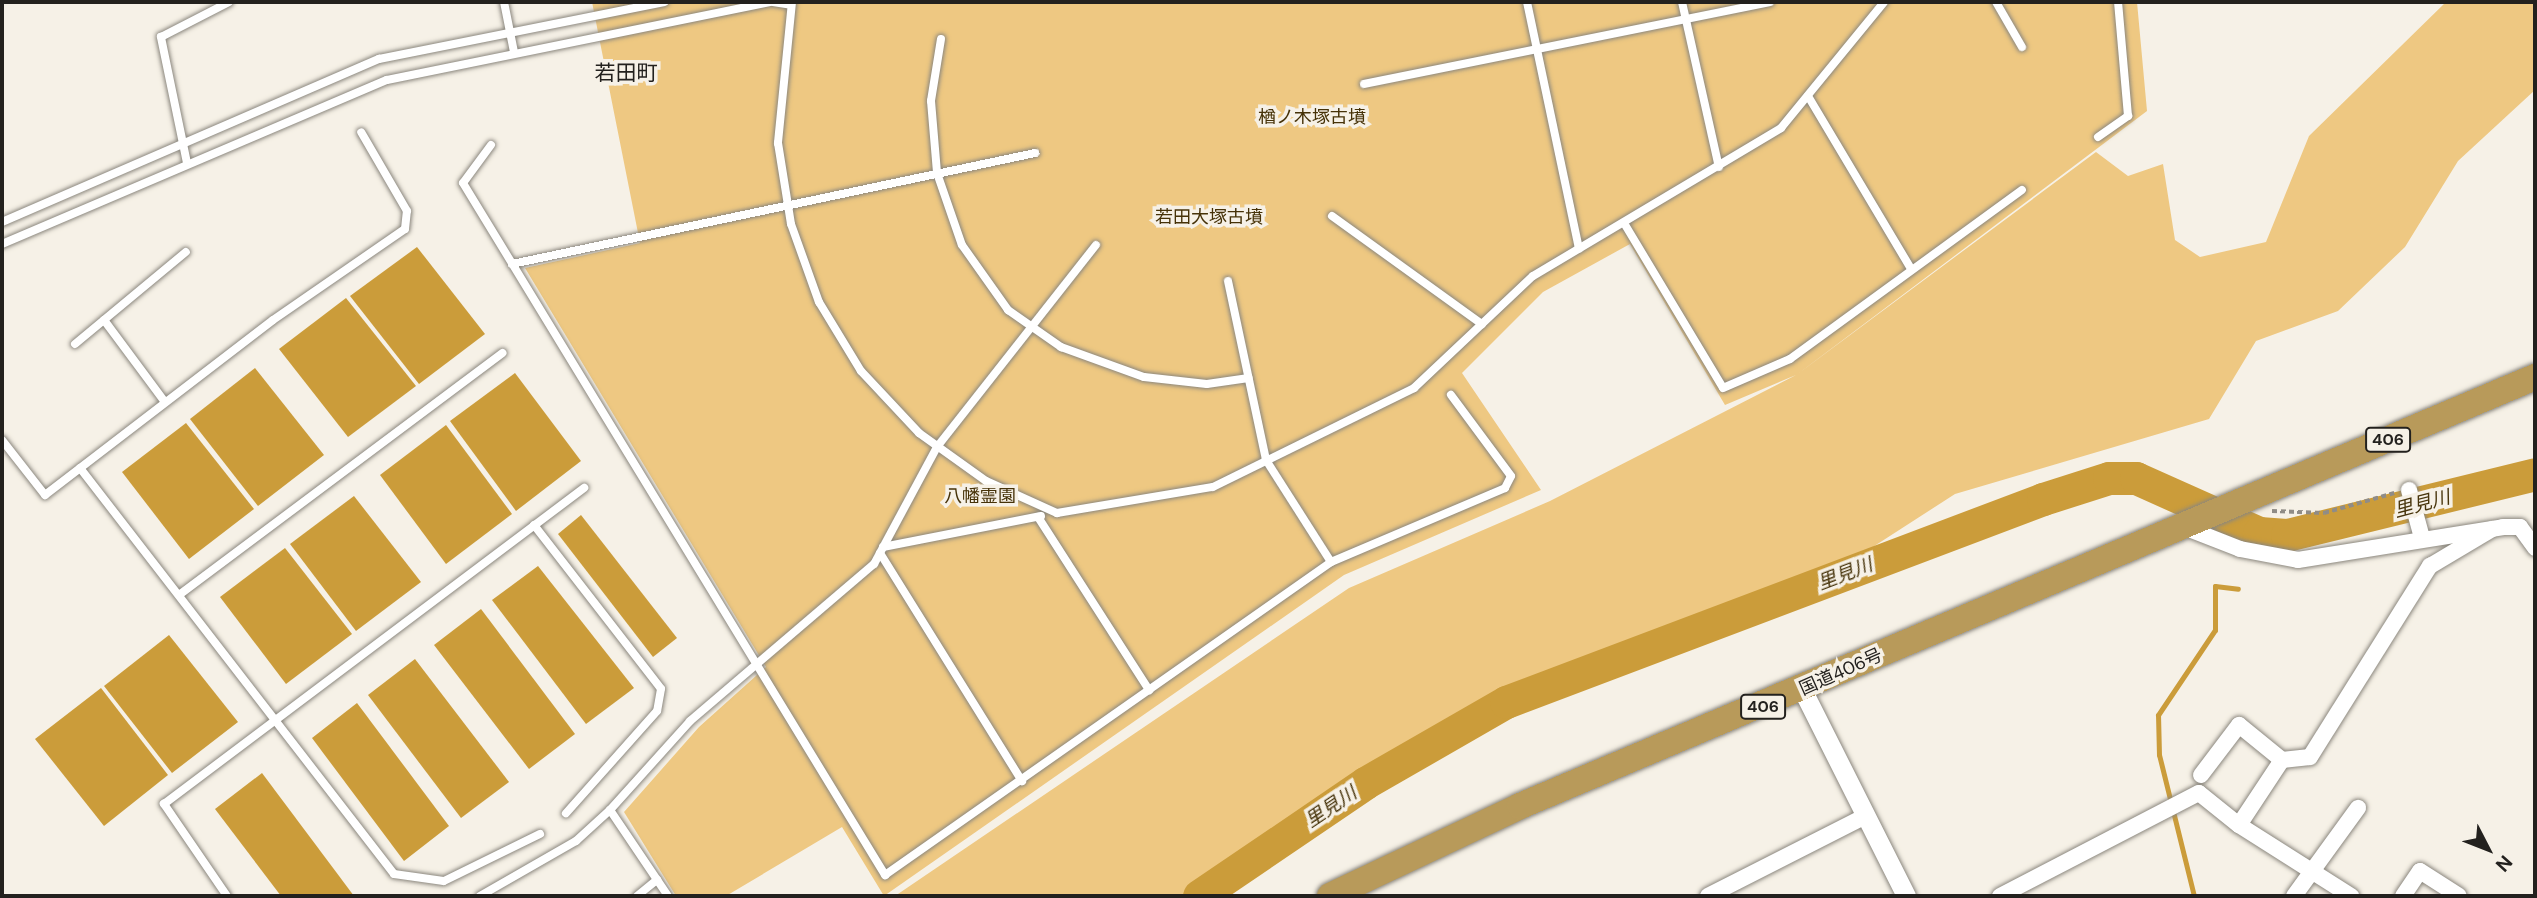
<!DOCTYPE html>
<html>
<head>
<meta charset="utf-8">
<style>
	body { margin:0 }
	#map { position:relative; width:2537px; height:898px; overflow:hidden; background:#f6f1e7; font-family:"DM Sans","Noto Sans JP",sans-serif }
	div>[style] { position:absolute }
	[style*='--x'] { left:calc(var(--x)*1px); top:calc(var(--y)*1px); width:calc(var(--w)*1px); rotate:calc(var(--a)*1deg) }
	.green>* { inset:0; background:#eec882 }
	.water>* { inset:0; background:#cb9c3a }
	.stream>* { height:5px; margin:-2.5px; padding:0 2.5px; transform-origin:2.5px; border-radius:2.5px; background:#cb9c3a }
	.river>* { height:33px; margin:-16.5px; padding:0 16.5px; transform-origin:16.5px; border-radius:16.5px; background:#cb9c3a }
	.path>* { height:3.5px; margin-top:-1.75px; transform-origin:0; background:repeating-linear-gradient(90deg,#908c86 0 5px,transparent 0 8.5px) }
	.roads { filter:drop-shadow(0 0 2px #8b877e) drop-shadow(0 0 2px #8b877e) }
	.service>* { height:8px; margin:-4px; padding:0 4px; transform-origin:4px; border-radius:4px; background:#fff }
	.minor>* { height:16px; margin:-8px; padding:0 8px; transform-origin:8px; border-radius:8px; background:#fff }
	.tertiary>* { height:19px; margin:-9.5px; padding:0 9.5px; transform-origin:9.5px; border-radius:9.5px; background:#fff }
	.trunk>* { height:26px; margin:-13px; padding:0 13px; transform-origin:13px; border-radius:13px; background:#b89a5a }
	span { translate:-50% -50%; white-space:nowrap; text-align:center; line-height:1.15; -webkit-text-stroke:7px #f6f1e7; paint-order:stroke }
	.shield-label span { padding:2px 5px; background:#f6f1e7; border:2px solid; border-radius:5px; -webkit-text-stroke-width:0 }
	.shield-label { font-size:16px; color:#23211e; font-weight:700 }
	.park-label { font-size:18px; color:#463208 }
	.street-label { font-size:18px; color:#23211e }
	.water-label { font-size:19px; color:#48350c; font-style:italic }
	.quarter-label { font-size:21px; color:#23211e }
	.frame { position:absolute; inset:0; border:4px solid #23211e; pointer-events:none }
	.north { position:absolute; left:2453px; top:814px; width:70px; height:70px; -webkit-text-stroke:5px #f6f1e7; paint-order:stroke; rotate:132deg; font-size:19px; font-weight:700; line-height:28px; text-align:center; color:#23211e }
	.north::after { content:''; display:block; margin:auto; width:24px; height:32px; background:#23211e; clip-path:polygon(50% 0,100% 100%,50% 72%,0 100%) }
</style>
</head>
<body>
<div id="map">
	<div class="green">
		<div style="clip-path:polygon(592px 2px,2137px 2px,2147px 111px,1799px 373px,2096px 152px,2128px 176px,2163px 164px,2175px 240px,2200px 257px,2266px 242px,2309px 136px,2446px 2px,2535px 2px,2535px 90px,2458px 161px,2405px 247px,2338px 311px,2256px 341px,2209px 419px,1955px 494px,1848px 563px,1701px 612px,1512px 693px,1341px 791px,1270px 847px,1180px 896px,895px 896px,1349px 588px,1550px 501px,1796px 375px,1725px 405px,1630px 244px,1543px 292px,1462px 373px,1541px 490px,1344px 575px,884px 896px,842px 827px,726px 896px,676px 896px,624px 812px,699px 727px,766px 667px,525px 268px,640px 243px)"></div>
	</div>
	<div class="water">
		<div style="clip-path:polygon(417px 247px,485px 334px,419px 384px,350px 296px)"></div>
		<div style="clip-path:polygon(346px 298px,416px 386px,348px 437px,279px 349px)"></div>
		<div style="clip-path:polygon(255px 368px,324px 455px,258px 506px,190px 419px)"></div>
		<div style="clip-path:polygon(515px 373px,581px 461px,516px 511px,450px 421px)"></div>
		<div style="clip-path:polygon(186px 423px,254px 509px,189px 559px,122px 472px)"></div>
		<div style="clip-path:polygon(446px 425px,512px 514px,446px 564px,380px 475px)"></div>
		<div style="clip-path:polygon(354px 496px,421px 582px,356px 631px,290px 544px)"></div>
		<div style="clip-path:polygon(581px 515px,677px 638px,653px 657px,558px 534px)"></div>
		<div style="clip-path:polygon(285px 548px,352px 634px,286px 684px,220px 597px)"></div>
		<div style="clip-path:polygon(538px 566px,634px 688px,586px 724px,492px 600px)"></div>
		<div style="clip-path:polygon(481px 609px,575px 734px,529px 769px,434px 645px)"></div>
		<div style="clip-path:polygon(169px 635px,238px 722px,172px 773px,104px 686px)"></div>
		<div style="clip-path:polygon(415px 659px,509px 782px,461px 818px,368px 695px)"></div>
		<div style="clip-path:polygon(101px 688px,168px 775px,104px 826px,35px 739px)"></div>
		<div style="clip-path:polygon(357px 703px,449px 826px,404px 861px,312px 738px)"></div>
		<div style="clip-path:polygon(262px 773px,354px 896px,281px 896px,215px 809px)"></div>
	</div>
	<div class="stream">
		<div style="--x:2194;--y:896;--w:145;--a:-103.9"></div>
		<div style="--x:2159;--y:755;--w:40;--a:-91.4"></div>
		<div style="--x:2158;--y:715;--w:102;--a:-56.2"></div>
		<div style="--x:2215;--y:630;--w:44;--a:-90"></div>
		<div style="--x:2215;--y:586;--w:23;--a:7"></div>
	</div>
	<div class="river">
		<div style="--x:1199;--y:896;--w:201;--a:-34.2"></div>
		<div style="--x:1365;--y:783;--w:163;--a:-29.9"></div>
		<div style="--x:1506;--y:702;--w:574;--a:-20.71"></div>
		<div style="--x:2043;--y:499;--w:69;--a:-17.7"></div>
		<div style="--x:2109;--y:478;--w:27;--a:0"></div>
		<div style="--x:2136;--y:478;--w:135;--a:24.1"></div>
		<div style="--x:2259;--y:533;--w:28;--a:4"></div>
		<div style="--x:2287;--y:535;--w:255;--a:-13.8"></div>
	</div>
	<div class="path">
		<div style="--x:2272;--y:511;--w:52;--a:2.2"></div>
		<div style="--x:2324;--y:513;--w:73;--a:-15.9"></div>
	</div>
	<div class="roads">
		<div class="service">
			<div style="--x:504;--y:2;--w:51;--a:78.7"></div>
			<div style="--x:773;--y:2;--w:18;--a:9"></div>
			<div style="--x:792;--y:2;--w:142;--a:95.7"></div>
			<div style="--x:778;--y:143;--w:82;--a:80.9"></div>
			<div style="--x:791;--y:224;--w:83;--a:70.3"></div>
			<div style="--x:819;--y:302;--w:81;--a:58.7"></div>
			<div style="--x:861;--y:371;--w:85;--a:46.9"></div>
			<div style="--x:919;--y:433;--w:82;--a:35.6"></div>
			<div style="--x:986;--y:481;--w:78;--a:24.3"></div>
			<div style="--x:1057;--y:513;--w:158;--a:-9.5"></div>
			<div style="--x:1213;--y:487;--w:224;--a:-26.2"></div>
			<div style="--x:1414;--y:388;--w:163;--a:-43.3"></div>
			<div style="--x:1533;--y:276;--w:289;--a:-30.8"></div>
			<div style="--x:1781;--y:128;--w:163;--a:-50.7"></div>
			<div style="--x:1527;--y:2;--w:252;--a:78.1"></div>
			<div style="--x:1682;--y:2;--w:169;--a:77.4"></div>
			<div style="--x:1996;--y:2;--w:52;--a:60"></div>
			<div style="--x:941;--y:39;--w:63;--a:99.2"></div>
			<div style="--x:931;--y:101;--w:72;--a:85.2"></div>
			<div style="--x:937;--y:173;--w:76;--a:70.9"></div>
			<div style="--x:962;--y:245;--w:80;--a:54.7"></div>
			<div style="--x:1008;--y:310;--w:65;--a:34.9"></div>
			<div style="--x:1061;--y:347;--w:88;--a:19.9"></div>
			<div style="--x:1144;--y:377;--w:63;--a:6.3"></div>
			<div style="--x:1207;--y:384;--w:42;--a:-8.1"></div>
			<div style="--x:1364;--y:84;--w:414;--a:-11.4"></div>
			<div style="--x:1808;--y:96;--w:201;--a:59.2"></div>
			<div style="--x:2098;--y:137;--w:37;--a:-35"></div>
			<div style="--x:2128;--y:116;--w:114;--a:-95"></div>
			<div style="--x:491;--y:145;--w:47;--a:126.4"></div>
			<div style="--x:463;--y:183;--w:811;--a:58.62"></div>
			<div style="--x:885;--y:875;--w:545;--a:-35.06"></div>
			<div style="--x:1331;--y:562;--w:189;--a:-23"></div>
			<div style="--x:1505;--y:488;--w:13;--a:-63"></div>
			<div style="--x:1511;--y:476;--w:101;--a:-126.5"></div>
			<div style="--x:187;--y:163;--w:129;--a:-101.7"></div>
			<div style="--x:161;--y:37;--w:76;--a:-27.2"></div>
			<div style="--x:1332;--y:216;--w:185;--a:35.8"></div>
			<div style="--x:2;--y:222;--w:411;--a:-23.4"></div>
			<div style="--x:379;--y:59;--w:291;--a:-11.3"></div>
			<div style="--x:1624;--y:223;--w:192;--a:59"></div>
			<div style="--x:1723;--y:388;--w:73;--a:-23.4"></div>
			<div style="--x:1790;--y:359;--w:287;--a:-36.1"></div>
			<div style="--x:2;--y:244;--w:418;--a:-23.1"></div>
			<div style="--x:387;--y:80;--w:392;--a:-11.5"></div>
			<div style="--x:512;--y:264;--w:535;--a:-11.98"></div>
			<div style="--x:1228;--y:281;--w:183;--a:78"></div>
			<div style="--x:1266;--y:460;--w:121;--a:57.5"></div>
			<div style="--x:104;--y:320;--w:102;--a:53.4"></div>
			<div style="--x:75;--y:344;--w:144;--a:-39.7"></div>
			<div style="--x:2;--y:440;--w:70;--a:52"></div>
			<div style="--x:45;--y:495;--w:287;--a:-37.5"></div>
			<div style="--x:273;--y:320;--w:160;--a:-34.6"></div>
			<div style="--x:405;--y:229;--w:18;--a:-84"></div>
			<div style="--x:407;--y:211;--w:91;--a:-120.2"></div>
			<div style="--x:80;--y:468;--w:513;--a:52.28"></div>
			<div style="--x:394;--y:874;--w:50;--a:8"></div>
			<div style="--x:444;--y:881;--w:107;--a:-26.1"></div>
			<div style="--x:1038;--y:517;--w:206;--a:57.3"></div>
			<div style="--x:534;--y:525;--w:207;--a:52.2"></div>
			<div style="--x:661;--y:689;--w:22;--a:100"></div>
			<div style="--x:657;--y:711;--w:137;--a:131.7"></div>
			<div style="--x:883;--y:547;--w:161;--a:-11.1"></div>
			<div style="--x:880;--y:553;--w:269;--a:58.1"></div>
			<div style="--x:179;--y:595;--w:404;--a:-36.8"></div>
			<div style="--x:227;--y:896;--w:112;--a:-124.4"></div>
			<div style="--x:164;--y:804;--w:526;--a:-36.96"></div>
			<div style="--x:480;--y:896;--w:111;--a:-29.8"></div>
			<div style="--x:576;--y:841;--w:46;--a:-42.4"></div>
			<div style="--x:637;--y:896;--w:26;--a:-39"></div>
			<div style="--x:668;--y:896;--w:104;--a:-124"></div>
			<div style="--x:610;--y:810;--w:120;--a:-48"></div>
			<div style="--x:690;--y:721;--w:242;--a:-40.5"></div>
			<div style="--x:874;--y:564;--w:133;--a:-61.7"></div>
			<div style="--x:937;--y:447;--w:257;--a:-51.8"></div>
		</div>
		<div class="minor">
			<div style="--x:2409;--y:490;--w:50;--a:74.8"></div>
			<div style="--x:2184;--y:527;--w:60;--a:21.4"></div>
			<div style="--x:2240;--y:549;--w:59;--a:10.7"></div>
			<div style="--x:2298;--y:560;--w:208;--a:-9.1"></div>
			<div style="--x:2503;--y:527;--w:17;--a:0"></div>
			<div style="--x:2520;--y:527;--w:26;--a:54"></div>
			<div style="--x:2201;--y:775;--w:63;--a:-52.8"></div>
			<div style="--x:2239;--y:725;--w:55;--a:39.1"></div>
			<div style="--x:2239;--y:825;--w:133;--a:32.4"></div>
			<div style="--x:1708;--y:896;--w:177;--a:-26.9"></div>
			<div style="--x:2000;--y:896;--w:224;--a:-27.4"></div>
			<div style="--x:2199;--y:793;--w:51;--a:38.7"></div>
			<div style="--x:2239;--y:825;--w:78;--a:-56.5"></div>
			<div style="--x:2282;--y:760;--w:28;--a:-6"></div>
			<div style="--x:2310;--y:757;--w:226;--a:-57.9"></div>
			<div style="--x:2430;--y:566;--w:72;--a:-30.8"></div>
			<div style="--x:2294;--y:896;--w:109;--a:-54"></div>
			<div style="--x:2403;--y:896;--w:30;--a:-56"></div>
			<div style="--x:2420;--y:871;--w:46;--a:32.7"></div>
		</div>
		<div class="tertiary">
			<div style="--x:1802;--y:689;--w:232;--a:63.3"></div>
		</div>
		<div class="trunk">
			<div style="--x:1330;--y:896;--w:210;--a:-25.3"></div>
			<div style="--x:1520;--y:806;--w:1102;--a:-22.91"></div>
		</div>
	</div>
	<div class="shield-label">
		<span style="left:2388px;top:440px">406</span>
		<span style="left:1763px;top:707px">406</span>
	</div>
	<div class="park-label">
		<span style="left:1312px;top:117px">楢ノ木塚古墳</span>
		<span style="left:1209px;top:217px">若田大塚古墳</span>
		<span style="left:980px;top:496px">八幡霊園</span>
	</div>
	<div class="street-label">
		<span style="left:1841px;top:672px;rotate:-24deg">国道406号</span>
	</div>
	<div class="water-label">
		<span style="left:2422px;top:504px;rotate:-15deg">里見川</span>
		<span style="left:1845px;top:574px;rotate:-21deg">里見川</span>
		<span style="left:1331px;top:807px;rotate:-34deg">里見川</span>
	</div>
	<div class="quarter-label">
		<span style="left:626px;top:73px">若田町</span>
	</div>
	<div class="frame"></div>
	<div class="north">N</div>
</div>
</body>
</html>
